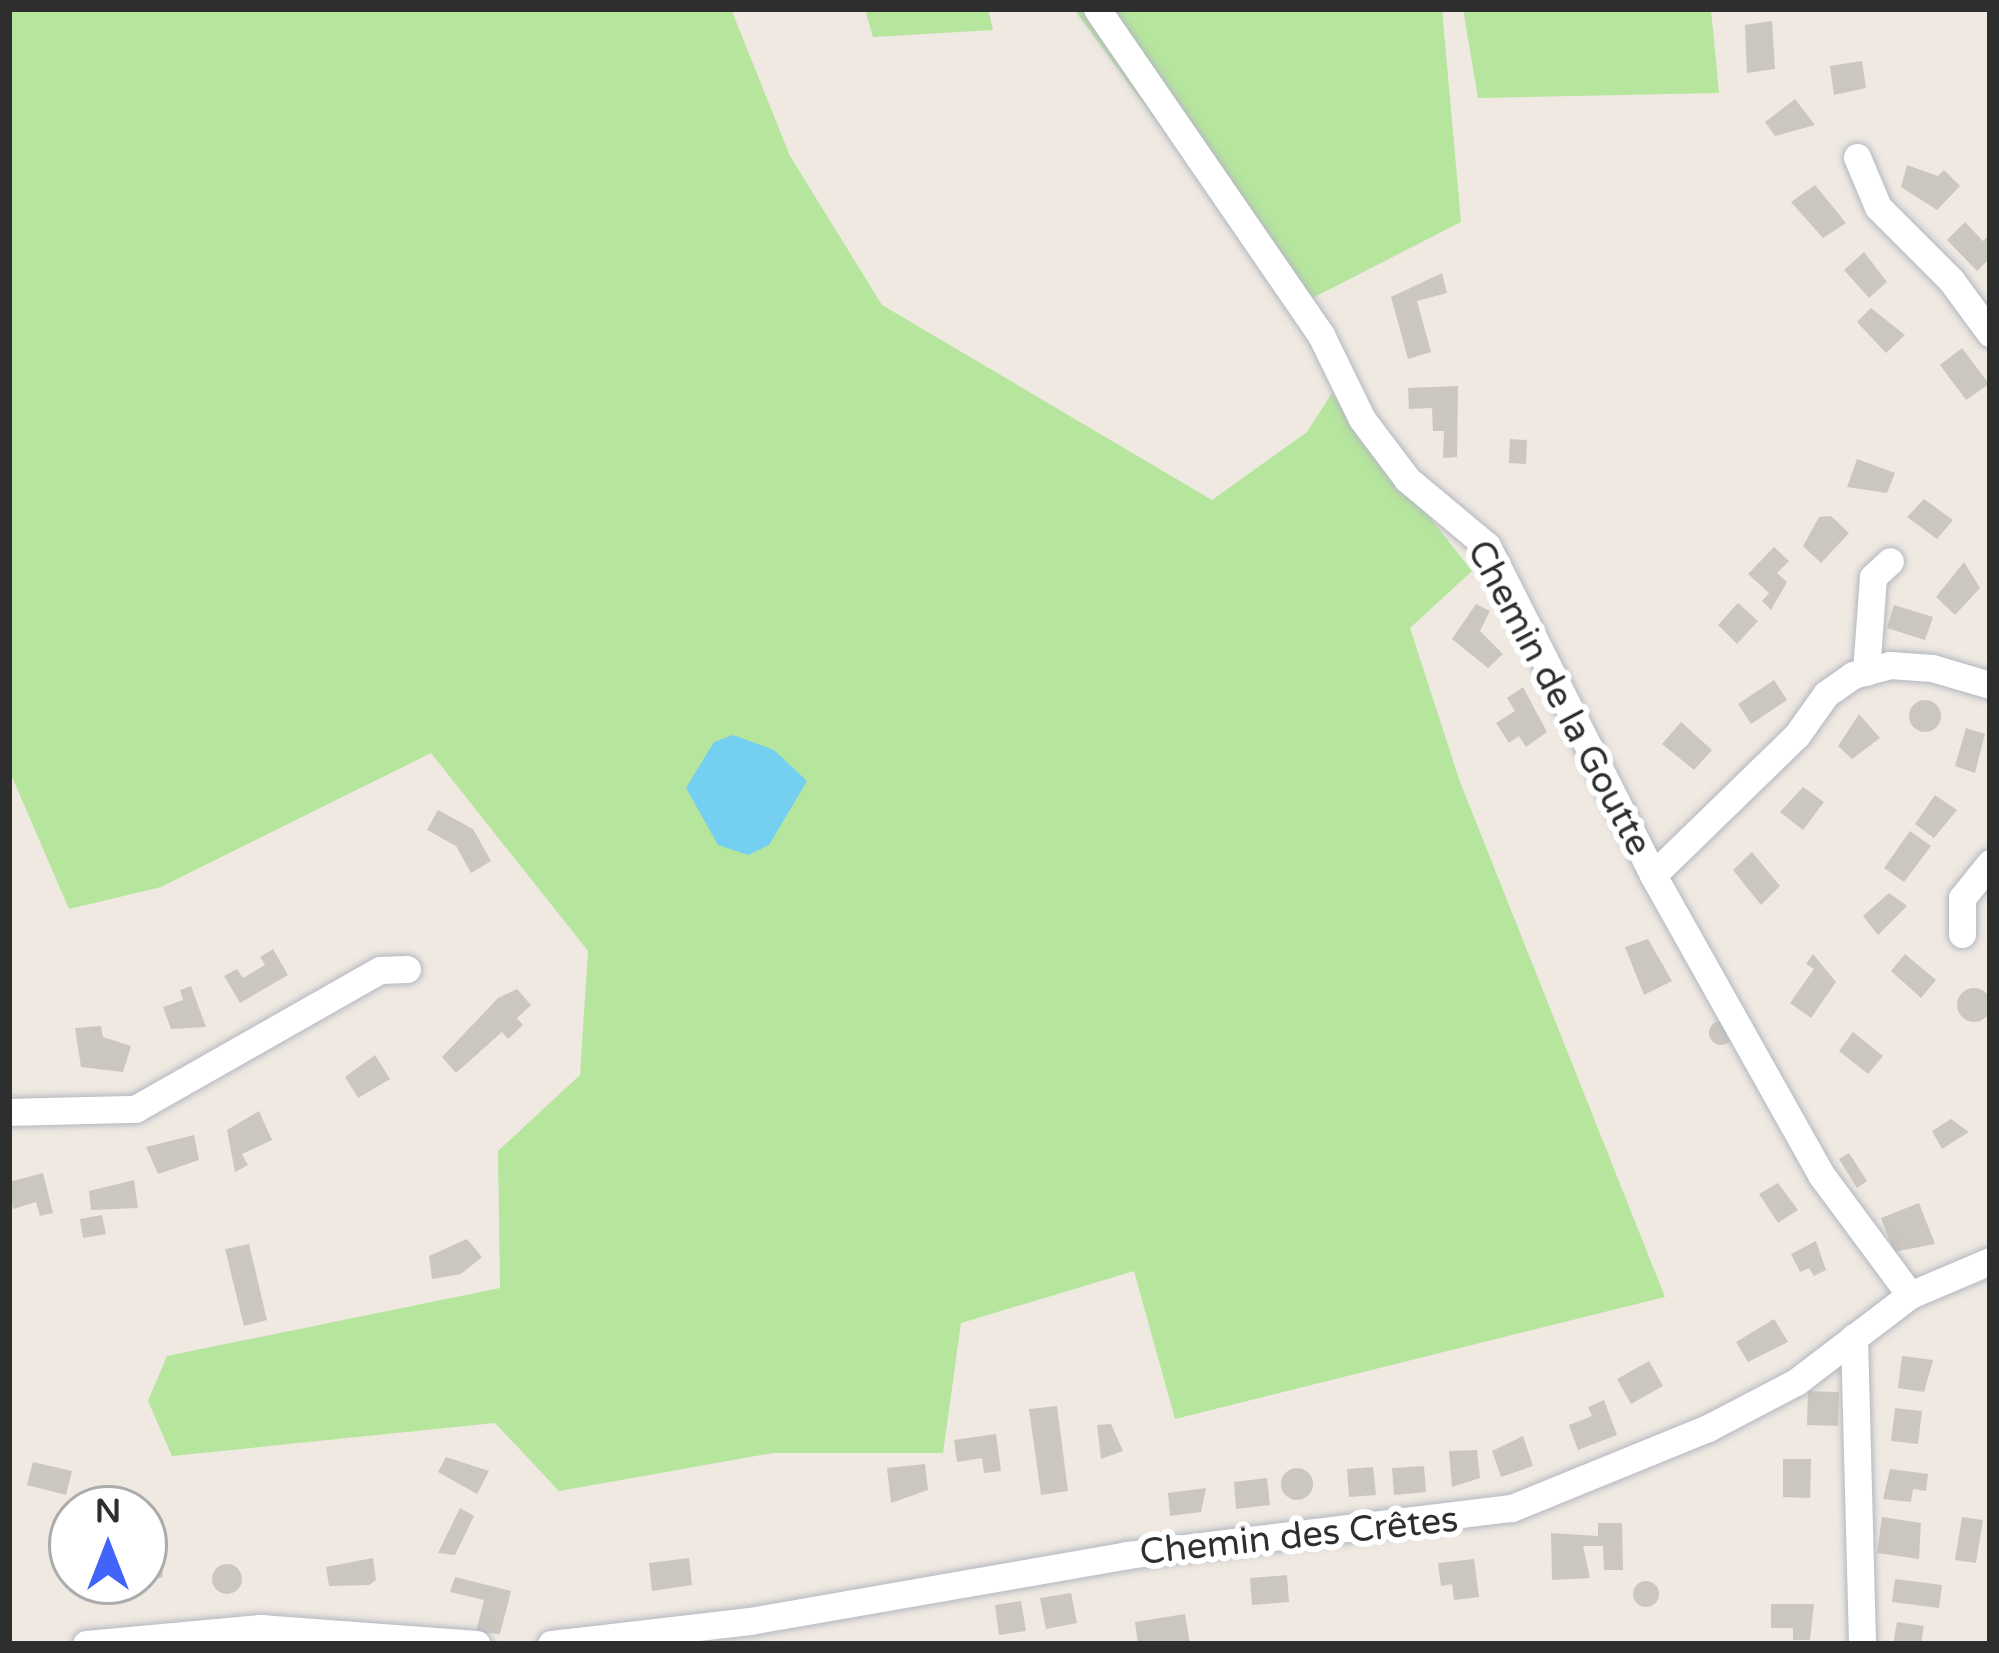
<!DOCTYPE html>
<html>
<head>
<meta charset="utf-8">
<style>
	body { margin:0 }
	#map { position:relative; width:1999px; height:1653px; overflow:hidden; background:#efe9e1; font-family:"Varela Round",sans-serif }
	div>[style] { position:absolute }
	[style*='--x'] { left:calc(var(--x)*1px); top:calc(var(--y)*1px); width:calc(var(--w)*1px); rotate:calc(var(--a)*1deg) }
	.green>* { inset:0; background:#b6e59e }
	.water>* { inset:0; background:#75cff0 }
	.building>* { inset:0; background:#cbc7bf }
	.round { border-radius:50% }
	.roads { filter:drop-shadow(0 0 3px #b4b7c1) drop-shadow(0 0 3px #b4b7c1) }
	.minor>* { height:27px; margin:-13.5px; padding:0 13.5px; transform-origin:13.5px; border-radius:13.5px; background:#fff }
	span { translate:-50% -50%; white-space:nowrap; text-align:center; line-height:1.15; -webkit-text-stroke:12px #fff; paint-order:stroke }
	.street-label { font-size:36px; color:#2e2e2e }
	.frame { position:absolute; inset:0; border:12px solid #2e2e2e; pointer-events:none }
	.north { position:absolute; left:48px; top:1485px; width:120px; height:120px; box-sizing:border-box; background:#fff; border:3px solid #ababab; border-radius:50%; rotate:0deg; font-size:33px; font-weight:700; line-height:48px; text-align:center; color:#2e2e2e }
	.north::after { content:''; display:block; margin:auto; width:42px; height:54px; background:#4264fb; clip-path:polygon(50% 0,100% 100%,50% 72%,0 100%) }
</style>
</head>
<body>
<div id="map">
	<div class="green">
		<div style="clip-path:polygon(9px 9px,731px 9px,790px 156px,882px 305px,1212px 500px,1307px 432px,1332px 393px,1472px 571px,1410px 628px,1460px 782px,1665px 1297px,1175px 1419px,1134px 1271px,961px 1323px,943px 1453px,773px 1453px,559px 1491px,495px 1423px,172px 1456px,148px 1401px,167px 1356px,500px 1288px,498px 1151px,580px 1075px,588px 951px,431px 753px,161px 887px,69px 909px,9px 770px)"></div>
		<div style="clip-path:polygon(865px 9px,988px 9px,993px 30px,873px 37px)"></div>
		<div style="clip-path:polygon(1074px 9px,1442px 9px,1461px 222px,1293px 308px)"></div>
		<div style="clip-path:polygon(1463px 9px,1711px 9px,1719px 93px,1478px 98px)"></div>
	</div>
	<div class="water">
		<div style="clip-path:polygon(733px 735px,774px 750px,807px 781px,769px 845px,748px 855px,718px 845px,686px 788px,714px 742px)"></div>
	</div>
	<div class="building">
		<div style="clip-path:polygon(1772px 21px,1775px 69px,1747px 73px,1745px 25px)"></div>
		<div style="clip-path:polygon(1862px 61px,1866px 88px,1834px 95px,1830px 66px)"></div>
		<div style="clip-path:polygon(1795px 99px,1815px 125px,1775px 136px,1765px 122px)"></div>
		<div style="clip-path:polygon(1907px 165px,1938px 176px,1944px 170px,1960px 186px,1937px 210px,1901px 187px)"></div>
		<div style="clip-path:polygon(1815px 185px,1846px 223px,1823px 238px,1791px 202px)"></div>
		<div style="clip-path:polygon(1965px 222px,1983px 241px,1990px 234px,1990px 258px,1977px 271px,1947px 240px)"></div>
		<div style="clip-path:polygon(1864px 252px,1887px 282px,1869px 298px,1844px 270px)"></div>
		<div style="clip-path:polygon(1442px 273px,1447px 293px,1417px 301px,1431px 352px,1408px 359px,1391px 297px)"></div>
		<div style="clip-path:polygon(1871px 308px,1905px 335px,1886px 353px,1857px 322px)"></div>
		<div style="clip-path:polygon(1962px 348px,1989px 384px,1966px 400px,1940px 365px)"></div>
		<div style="clip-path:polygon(1458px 386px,1457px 457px,1443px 458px,1444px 431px,1433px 431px,1432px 408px,1409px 409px,1408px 388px)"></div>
		<div style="clip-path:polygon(1510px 439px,1527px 440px,1526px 464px,1509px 463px)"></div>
		<div style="clip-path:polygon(1857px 459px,1895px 473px,1887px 493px,1847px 487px)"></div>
		<div style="clip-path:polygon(1924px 499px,1953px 520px,1937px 539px,1907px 517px)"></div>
		<div style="clip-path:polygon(1831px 516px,1849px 533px,1821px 563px,1803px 546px,1819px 517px)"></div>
		<div style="clip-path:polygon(1774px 547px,1789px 561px,1777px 573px,1787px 582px,1771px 610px,1762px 601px,1769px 593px,1748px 574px)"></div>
		<div style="clip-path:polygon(1964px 562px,1980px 588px,1955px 615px,1936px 597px)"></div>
		<div style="clip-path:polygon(1738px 603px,1758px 621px,1737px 644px,1718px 625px)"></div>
		<div style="clip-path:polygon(1476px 604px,1490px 611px,1480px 631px,1503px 654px,1488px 668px,1452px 639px)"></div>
		<div style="clip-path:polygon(1894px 605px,1933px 617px,1925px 640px,1887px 628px)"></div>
		<div style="clip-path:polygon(1774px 680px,1787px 700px,1751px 724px,1738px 704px)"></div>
		<div style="clip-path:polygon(1523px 687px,1547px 732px,1526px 747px,1519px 736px,1509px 743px,1496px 723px,1515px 711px,1507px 698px)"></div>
		<div class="round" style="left:1909px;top:700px;width:32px;height:32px"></div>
		<div style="clip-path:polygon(1859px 714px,1880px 738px,1852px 759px,1838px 746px)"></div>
		<div style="clip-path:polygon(1681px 722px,1712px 750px,1694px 770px,1662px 744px)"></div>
		<div style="clip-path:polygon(1966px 728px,1985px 734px,1975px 773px,1955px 766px)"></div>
		<div style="clip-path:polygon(1803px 787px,1824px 802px,1803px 830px,1780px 812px)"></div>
		<div style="clip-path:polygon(1935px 795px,1957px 810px,1934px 838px,1915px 824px)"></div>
		<div style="clip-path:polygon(438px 810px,473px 829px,491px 861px,471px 873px,456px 846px,427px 830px)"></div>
		<div style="clip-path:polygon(1910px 831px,1931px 846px,1904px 882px,1884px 868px)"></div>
		<div style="clip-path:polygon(1752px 852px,1780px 886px,1761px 905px,1733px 870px)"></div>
		<div style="clip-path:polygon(1889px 893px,1907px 906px,1878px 935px,1863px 916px)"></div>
		<div style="clip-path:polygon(1648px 939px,1672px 981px,1644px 995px,1625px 947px)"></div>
		<div style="clip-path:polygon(273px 949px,288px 975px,240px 1003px,224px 976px,237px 969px,243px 978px,265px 965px,260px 957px)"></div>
		<div style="clip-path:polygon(1813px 954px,1836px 982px,1811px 1018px,1790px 1003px,1814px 969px,1806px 964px)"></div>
		<div style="clip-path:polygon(1905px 954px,1936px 980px,1921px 998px,1891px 971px)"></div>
		<div style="clip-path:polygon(191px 986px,206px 1027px,171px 1029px,163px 1007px,183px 1000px,180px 990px)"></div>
		<div class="round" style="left:1957px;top:988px;width:34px;height:34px"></div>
		<div style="clip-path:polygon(517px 989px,531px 1005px,517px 1018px,523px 1025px,508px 1039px,502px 1032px,456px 1073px,442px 1057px,498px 998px)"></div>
		<div class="round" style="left:1709px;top:1021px;width:24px;height:24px"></div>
		<div style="clip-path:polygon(101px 1026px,103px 1037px,131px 1046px,123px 1072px,81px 1067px,75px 1028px)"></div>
		<div style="clip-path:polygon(1853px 1032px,1883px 1056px,1868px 1074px,1839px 1051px)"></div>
		<div style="clip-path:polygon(375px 1055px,390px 1079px,358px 1098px,345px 1077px)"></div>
		<div style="clip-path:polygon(259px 1111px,272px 1140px,242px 1154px,248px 1165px,235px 1172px,227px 1130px)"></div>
		<div style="clip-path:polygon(1951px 1119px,1969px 1132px,1942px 1149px,1932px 1131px)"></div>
		<div style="clip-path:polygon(194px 1135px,199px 1160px,158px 1174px,146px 1147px)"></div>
		<div style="clip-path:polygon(1849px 1153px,1867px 1181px,1857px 1188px,1839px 1159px)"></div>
		<div style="clip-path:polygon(43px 1173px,53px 1213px,40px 1216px,36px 1202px,13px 1209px,9px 1182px)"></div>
		<div style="clip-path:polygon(134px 1180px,138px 1208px,91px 1210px,89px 1191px)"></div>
		<div style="clip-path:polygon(1778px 1183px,1798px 1210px,1778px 1223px,1759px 1194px)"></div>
		<div style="clip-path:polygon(1919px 1203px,1935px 1244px,1894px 1252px,1881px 1218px)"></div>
		<div style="clip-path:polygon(102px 1215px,106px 1234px,83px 1238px,80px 1219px)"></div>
		<div style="clip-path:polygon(467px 1239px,482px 1257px,461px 1274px,432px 1279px,429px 1256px)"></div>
		<div style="clip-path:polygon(1816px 1241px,1826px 1270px,1814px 1276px,1809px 1268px,1800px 1272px,1791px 1254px)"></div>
		<div style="clip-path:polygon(249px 1244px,267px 1320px,244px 1326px,225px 1249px)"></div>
		<div style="clip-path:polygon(1774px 1319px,1788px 1342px,1748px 1362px,1736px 1342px)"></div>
		<div style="clip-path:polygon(1902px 1356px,1933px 1360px,1924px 1392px,1898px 1388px)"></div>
		<div style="clip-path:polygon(1649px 1361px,1663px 1386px,1631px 1404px,1617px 1379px)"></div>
		<div style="clip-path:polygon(1808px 1391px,1839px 1392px,1838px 1426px,1807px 1425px)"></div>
		<div style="clip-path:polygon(1604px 1400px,1617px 1435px,1578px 1450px,1569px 1425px,1592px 1416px,1588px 1407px)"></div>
		<div style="clip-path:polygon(1057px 1406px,1068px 1491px,1041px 1495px,1029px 1409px)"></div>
		<div style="clip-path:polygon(1895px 1408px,1922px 1411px,1918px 1444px,1891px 1441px)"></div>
		<div style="clip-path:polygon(1111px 1424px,1123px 1451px,1101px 1459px,1097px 1425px)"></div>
		<div style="clip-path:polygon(996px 1434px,1001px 1471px,984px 1473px,982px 1458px,957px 1462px,954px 1440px)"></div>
		<div style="clip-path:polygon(1523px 1436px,1533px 1466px,1501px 1477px,1492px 1451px)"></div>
		<div style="clip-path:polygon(1477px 1450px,1480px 1478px,1452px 1487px,1449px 1451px)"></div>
		<div style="clip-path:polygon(446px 1457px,489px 1471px,477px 1494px,438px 1472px)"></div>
		<div style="clip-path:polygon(1783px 1459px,1811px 1459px,1810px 1498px,1783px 1497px)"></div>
		<div style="clip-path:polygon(33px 1462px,72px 1471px,66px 1495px,27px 1485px)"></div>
		<div style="clip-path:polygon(925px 1464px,928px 1490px,891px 1503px,887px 1468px)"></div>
		<div style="clip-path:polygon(1424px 1466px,1426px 1492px,1394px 1495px,1392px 1468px)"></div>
		<div style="clip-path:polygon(1373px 1467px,1376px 1495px,1349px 1497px,1347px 1469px)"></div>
		<div class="round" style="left:1281px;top:1468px;width:32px;height:32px"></div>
		<div style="clip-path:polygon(1890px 1469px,1928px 1474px,1926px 1491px,1913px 1489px,1911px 1502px,1883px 1499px)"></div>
		<div style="clip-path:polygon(1267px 1478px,1270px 1505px,1236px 1509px,1234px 1482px)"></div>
		<div style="clip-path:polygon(1206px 1488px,1201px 1512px,1170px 1516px,1168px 1493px)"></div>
		<div style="clip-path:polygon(460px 1508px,474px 1516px,455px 1555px,438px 1553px)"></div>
		<div style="clip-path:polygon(1882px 1517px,1921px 1523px,1919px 1559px,1877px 1553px)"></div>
		<div style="clip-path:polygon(1962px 1517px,1983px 1520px,1976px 1563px,1955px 1560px)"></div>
		<div style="clip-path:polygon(1598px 1523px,1622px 1523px,1623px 1570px,1604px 1570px,1603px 1546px,1583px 1546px,1590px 1578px,1552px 1580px,1551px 1533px,1598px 1536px)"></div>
		<div style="clip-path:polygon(144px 1538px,161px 1548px,163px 1577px,144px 1582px)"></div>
		<div style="clip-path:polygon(373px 1558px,376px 1580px,369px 1585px,329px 1586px,326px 1567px)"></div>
		<div style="clip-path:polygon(689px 1558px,692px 1585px,652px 1591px,649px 1563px)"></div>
		<div style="clip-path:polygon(1474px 1559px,1479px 1597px,1454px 1600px,1452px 1584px,1441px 1586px,1438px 1563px)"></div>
		<div class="round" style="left:212px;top:1564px;width:30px;height:30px"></div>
		<div style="clip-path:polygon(1287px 1575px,1289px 1602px,1252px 1605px,1250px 1578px)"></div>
		<div style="clip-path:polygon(455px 1577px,511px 1591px,500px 1634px,476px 1632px,484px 1600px,450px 1592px)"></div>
		<div style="clip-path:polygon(1895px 1579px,1942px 1585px,1939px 1608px,1892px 1602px)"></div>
		<div class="round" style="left:1633px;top:1581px;width:26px;height:26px"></div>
		<div style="clip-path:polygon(1071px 1593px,1077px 1623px,1046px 1629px,1040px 1598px)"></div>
		<div style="clip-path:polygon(1021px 1601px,1026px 1631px,999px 1635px,995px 1605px)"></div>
		<div style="clip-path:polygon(1771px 1604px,1814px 1604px,1810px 1640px,1793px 1640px,1793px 1628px,1771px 1628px)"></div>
		<div style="clip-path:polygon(1185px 1614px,1190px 1644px,1138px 1644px,1135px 1622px)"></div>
		<div style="clip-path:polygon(1897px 1622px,1924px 1626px,1921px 1644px,1893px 1644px)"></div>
	</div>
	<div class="roads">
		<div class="minor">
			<div style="--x:1097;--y:9;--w:396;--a:55.5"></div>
			<div style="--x:1321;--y:335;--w:93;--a:64"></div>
			<div style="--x:1362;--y:419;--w:75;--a:53.1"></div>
			<div style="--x:1407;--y:479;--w:104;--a:39.9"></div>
			<div style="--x:1487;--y:546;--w:369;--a:63.2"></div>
			<div style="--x:1653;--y:875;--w:345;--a:60.7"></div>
			<div style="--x:1822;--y:1176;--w:148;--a:53.5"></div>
			<div style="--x:1857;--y:157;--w:54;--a:67.2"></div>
			<div style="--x:1878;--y:207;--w:103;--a:45"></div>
			<div style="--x:1951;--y:280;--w:66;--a:53.7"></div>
			<div style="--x:1866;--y:672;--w:95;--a:-85.8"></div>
			<div style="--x:1873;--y:577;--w:23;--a:-43"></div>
			<div style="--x:1653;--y:875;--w:201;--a:-44.2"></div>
			<div style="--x:1797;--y:735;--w:50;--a:-54.7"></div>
			<div style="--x:1826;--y:694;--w:33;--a:-35"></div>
			<div style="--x:1853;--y:675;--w:38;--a:-15"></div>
			<div style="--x:1890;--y:665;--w:42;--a:4.1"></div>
			<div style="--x:1932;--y:668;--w:60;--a:16.3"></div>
			<div style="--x:1962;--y:934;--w:36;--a:-90"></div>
			<div style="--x:1962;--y:898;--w:45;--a:-51.3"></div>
			<div style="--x:9;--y:1112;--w:126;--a:-1.4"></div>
			<div style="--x:135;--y:1109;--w:282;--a:-29.6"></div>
			<div style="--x:380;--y:970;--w:27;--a:-2"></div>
			<div style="--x:1854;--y:1337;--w:307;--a:88.5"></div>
			<div style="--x:86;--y:1644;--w:175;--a:-5.3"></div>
			<div style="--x:260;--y:1628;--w:217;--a:4.2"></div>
			<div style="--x:551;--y:1644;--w:200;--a:-6.6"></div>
			<div style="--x:750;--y:1621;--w:383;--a:-9.9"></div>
			<div style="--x:1127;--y:1555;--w:388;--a:-7"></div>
			<div style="--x:1512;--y:1508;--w:212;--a:-22.2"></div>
			<div style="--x:1708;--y:1428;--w:99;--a:-27.6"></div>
			<div style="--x:1796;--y:1382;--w:143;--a:-37.3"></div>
			<div style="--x:1910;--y:1295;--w:87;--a:-23"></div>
		</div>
	</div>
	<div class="street-label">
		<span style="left:1559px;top:698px;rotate:62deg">Chemin de la Goutte</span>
		<span style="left:1299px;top:1536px;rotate:-6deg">Chemin des Crêtes</span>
	</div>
	<div class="frame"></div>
	<div class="north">N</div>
</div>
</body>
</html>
